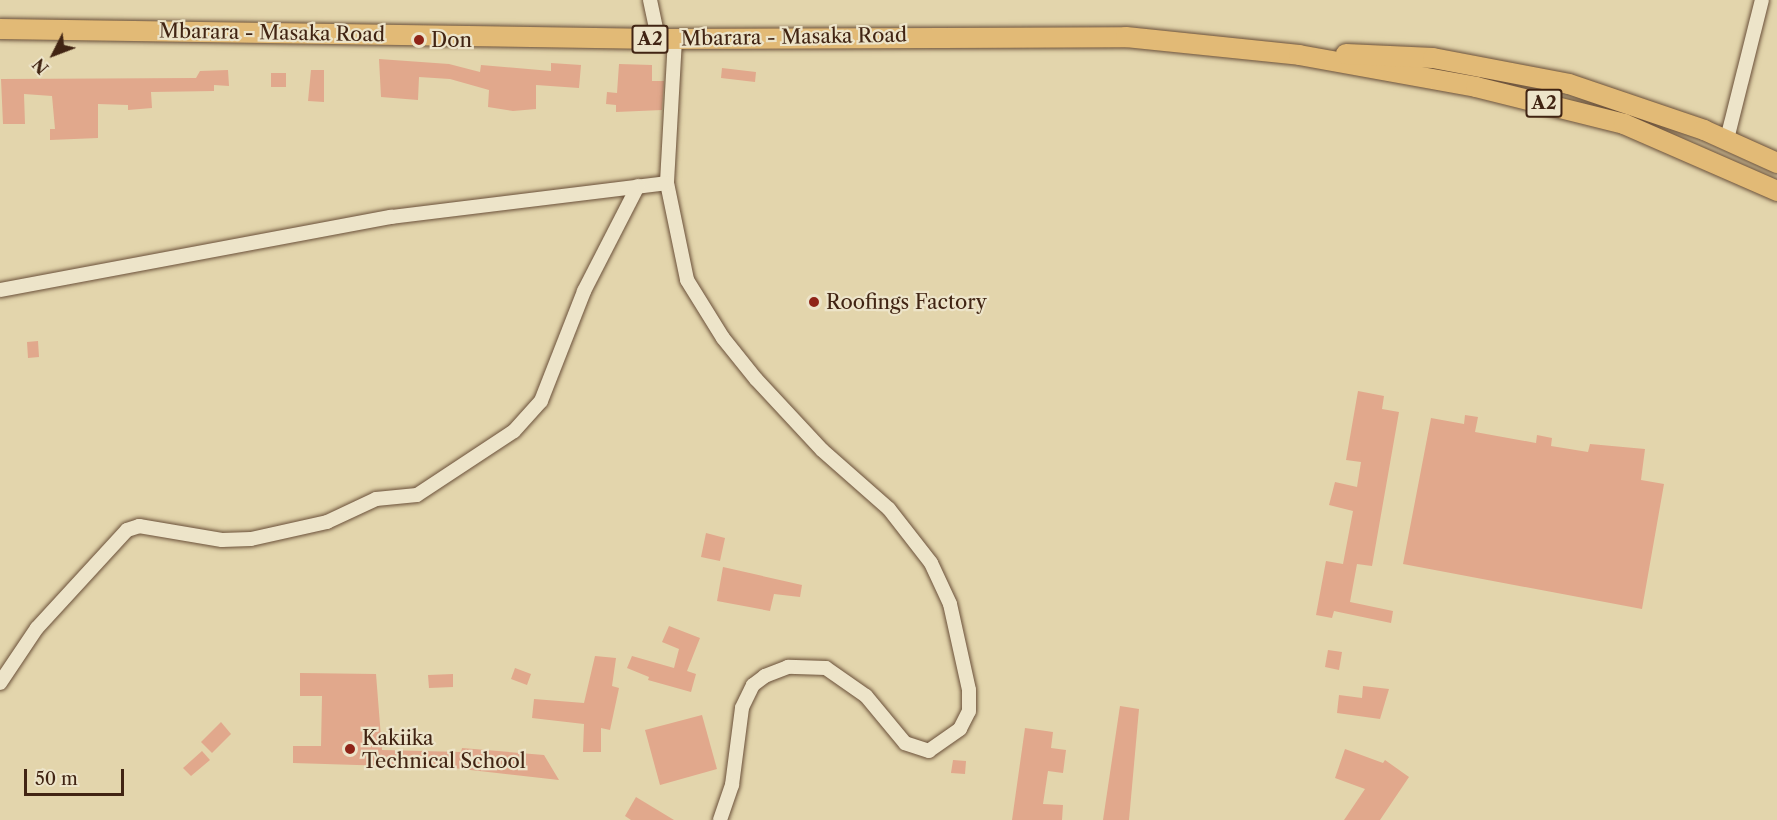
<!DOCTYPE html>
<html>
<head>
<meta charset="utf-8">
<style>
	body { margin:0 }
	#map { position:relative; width:1777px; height:820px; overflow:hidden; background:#e3d5ac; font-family:"Libre Caslon Text",serif }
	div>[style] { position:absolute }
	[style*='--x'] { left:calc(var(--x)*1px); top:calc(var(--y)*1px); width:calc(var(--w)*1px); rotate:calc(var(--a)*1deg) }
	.building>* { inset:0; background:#e1a88c }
	.roads { filter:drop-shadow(0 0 2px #6a5039) drop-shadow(0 0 2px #6a5039) }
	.minor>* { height:14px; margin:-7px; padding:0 7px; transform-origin:7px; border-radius:7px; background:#ede4c9 }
	.highway>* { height:20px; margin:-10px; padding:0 10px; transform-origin:10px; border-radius:10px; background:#e2ba76 }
	.dots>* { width:16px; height:16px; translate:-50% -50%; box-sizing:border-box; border:3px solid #ede4c9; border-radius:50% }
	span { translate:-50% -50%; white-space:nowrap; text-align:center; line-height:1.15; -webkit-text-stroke:4.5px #ede4c9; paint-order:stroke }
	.shield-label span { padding:2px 4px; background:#ede4c9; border:2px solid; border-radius:4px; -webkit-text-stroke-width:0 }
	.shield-label { font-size:18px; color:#412413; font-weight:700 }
	.street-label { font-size:20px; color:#412413 }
	.poi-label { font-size:20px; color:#412413 }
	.left { translate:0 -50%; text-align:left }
	.north { position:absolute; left:24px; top:24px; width:60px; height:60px; -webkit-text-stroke:4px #ede4c9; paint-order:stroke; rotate:228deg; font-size:16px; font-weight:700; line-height:24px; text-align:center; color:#412413 }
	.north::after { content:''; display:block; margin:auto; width:21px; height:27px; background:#412413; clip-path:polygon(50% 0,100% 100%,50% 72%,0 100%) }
	.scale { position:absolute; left:24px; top:769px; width:100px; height:27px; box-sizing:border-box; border:3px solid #412413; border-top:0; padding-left:8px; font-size:18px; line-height:21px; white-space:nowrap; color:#412413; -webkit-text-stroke:4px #ede4c9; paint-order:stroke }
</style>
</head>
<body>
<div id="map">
	<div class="building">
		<div style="clip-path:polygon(379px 59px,449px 64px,480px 72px,481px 65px,551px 71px,551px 63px,581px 65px,579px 88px,536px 85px,536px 109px,513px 111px,488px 107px,489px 90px,450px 79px,419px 77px,418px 100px,381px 97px)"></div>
		<div style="clip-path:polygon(619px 64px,652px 65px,652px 81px,664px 81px,662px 110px,616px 112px,616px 105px,606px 104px,607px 92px,617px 93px)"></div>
		<div style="clip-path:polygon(722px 68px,756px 72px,755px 82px,721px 78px)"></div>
		<div style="clip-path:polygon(228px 70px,229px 86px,214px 85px,214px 91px,151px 92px,152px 108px,128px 110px,128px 105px,98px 104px,98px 138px,50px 140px,50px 129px,55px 129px,52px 96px,24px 94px,25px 124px,3px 124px,1px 79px,196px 78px,200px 71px)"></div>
		<div style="clip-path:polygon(311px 70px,324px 70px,324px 102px,308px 101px)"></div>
		<div style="clip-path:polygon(271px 73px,286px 73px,286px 87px,271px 87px)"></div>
		<div style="clip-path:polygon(38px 341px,39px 357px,28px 358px,27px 342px)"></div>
		<div style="clip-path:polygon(1358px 391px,1384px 396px,1382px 409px,1399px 412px,1372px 566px,1357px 564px,1350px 602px,1393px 611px,1391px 623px,1334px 611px,1332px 618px,1316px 615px,1326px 561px,1343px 564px,1353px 511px,1329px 505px,1335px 482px,1357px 487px,1361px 462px,1346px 460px)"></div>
		<div style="clip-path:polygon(1465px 415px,1478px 417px,1475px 432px,1536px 443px,1537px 435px,1552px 438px,1551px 446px,1588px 452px,1590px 444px,1645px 449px,1641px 480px,1664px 484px,1642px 609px,1403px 564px,1431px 418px,1464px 424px)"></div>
		<div style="clip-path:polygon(706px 533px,725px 538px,720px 561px,701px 557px)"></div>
		<div style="clip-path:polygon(723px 567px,802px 585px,800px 597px,774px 594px,770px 611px,717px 601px)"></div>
		<div style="clip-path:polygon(669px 626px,700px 638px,687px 671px,696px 674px,691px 692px,648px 680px,649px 677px,627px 668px,632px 656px,674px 668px,679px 649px,662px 642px)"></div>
		<div style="clip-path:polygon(1328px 650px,1342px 652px,1339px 670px,1325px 667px)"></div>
		<div style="clip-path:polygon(595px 656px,616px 658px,612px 686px,619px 688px,610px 730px,601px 728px,601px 752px,583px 752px,584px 724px,532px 718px,534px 699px,584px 703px)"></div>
		<div style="clip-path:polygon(515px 668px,531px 674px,527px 685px,511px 679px)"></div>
		<div style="clip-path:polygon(300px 673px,376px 674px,382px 750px,461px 752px,462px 748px,544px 755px,559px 780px,453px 768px,293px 763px,293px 746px,321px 746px,322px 696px,300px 696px)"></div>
		<div style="clip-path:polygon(453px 674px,453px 687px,429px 688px,428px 675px)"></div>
		<div style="clip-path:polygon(1363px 686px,1389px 689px,1380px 719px,1337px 713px,1339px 695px,1362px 698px)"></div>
		<div style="clip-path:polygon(1120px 706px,1139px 709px,1129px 820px,1103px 820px)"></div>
		<div style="clip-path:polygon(702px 715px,717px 769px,660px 785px,645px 730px)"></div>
		<div style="clip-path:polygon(221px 722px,231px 734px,212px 753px,201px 742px)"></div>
		<div style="clip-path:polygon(1025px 728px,1053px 732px,1051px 748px,1066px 750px,1063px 773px,1048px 771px,1043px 804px,1063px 805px,1062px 820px,1012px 820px)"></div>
		<div style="clip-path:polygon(1345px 749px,1383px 763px,1385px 760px,1409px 777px,1380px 820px,1344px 820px,1365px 789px,1335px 778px)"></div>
		<div style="clip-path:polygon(202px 751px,210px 760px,191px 776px,183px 768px)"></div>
		<div style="clip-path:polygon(953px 760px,966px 761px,965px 774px,951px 773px)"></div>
		<div style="clip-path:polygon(636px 797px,674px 820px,631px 820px,625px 816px)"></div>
	</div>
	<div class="roads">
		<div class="minor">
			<div style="--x:650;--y:0;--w:40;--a:78"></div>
			<div style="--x:675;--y:39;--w:144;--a:93.2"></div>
			<div style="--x:667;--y:183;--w:99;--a:78.3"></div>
			<div style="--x:687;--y:280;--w:68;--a:58.2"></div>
			<div style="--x:723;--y:338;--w:53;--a:51.2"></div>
			<div style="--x:756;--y:379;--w:97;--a:47.1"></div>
			<div style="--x:822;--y:450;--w:89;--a:41.4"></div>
			<div style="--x:889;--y:509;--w:68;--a:52.1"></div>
			<div style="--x:931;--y:563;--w:45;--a:65.1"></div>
			<div style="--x:950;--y:604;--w:88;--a:77.5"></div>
			<div style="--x:969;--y:690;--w:21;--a:90"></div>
			<div style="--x:969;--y:711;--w:20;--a:117"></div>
			<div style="--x:960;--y:729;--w:38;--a:145"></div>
			<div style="--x:929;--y:751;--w:25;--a:-162"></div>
			<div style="--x:905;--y:743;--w:61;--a:-129.7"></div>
			<div style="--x:866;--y:696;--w:49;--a:-145"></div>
			<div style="--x:826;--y:668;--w:38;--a:-178"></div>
			<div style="--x:788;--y:667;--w:25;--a:159"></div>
			<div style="--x:765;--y:676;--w:15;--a:143"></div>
			<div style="--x:753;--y:685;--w:25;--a:116"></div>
			<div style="--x:742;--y:708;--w:78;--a:97.4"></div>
			<div style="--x:732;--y:785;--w:37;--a:109"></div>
			<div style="--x:1727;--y:139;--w:143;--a:-75.9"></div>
			<div style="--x:0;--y:290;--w:398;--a:-10.6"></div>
			<div style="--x:391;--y:217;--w:278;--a:-7"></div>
			<div style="--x:0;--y:683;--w:66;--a:-56.1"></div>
			<div style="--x:37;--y:628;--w:133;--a:-47.4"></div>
			<div style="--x:127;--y:530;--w:13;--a:-18"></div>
			<div style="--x:139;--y:526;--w:84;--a:9.6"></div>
			<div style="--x:222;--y:540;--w:29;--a:-2"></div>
			<div style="--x:251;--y:539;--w:78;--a:-12.6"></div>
			<div style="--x:327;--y:522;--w:54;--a:-25.1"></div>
			<div style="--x:376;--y:499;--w:41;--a:-5.6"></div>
			<div style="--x:417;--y:495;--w:116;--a:-33.4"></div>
			<div style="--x:514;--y:431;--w:40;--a:-48"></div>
			<div style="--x:541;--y:401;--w:118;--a:-68.6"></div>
			<div style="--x:584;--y:291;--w:118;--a:-62.8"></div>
		</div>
		<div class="highway">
			<div style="--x:0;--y:29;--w:658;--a:0.87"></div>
			<div style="--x:658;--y:39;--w:468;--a:-0.2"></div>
			<div style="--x:1126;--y:37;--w:174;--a:5.9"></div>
			<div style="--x:1299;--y:55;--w:180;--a:10.2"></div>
			<div style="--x:1476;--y:87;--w:153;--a:14"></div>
			<div style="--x:1624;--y:124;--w:167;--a:23.6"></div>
			<div style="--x:1346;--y:54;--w:87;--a:2.6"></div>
			<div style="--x:1433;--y:58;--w:138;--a:10.8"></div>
			<div style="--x:1569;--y:84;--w:143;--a:18.8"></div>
			<div style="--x:1704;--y:130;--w:80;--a:24.3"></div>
		</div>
	</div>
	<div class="dots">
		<div style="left:419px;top:40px;background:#8f2418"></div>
		<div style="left:814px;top:302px;background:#8f2418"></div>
		<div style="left:350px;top:749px;background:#8f2418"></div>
	</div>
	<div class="shield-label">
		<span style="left:650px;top:39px">A2</span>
		<span style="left:1544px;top:103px">A2</span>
	</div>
	<div class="street-label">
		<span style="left:272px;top:33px;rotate:1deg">Mbarara - Masaka Road</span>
		<span style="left:794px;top:37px;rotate:-1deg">Mbarara - Masaka Road</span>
	</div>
	<div class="poi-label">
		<span class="left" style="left:431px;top:40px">Don</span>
		<span class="left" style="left:826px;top:302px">Roofings Factory</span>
		<span class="left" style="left:362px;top:750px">Kakiika<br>Technical School</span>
	</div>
	<div class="north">N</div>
	<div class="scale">50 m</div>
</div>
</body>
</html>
